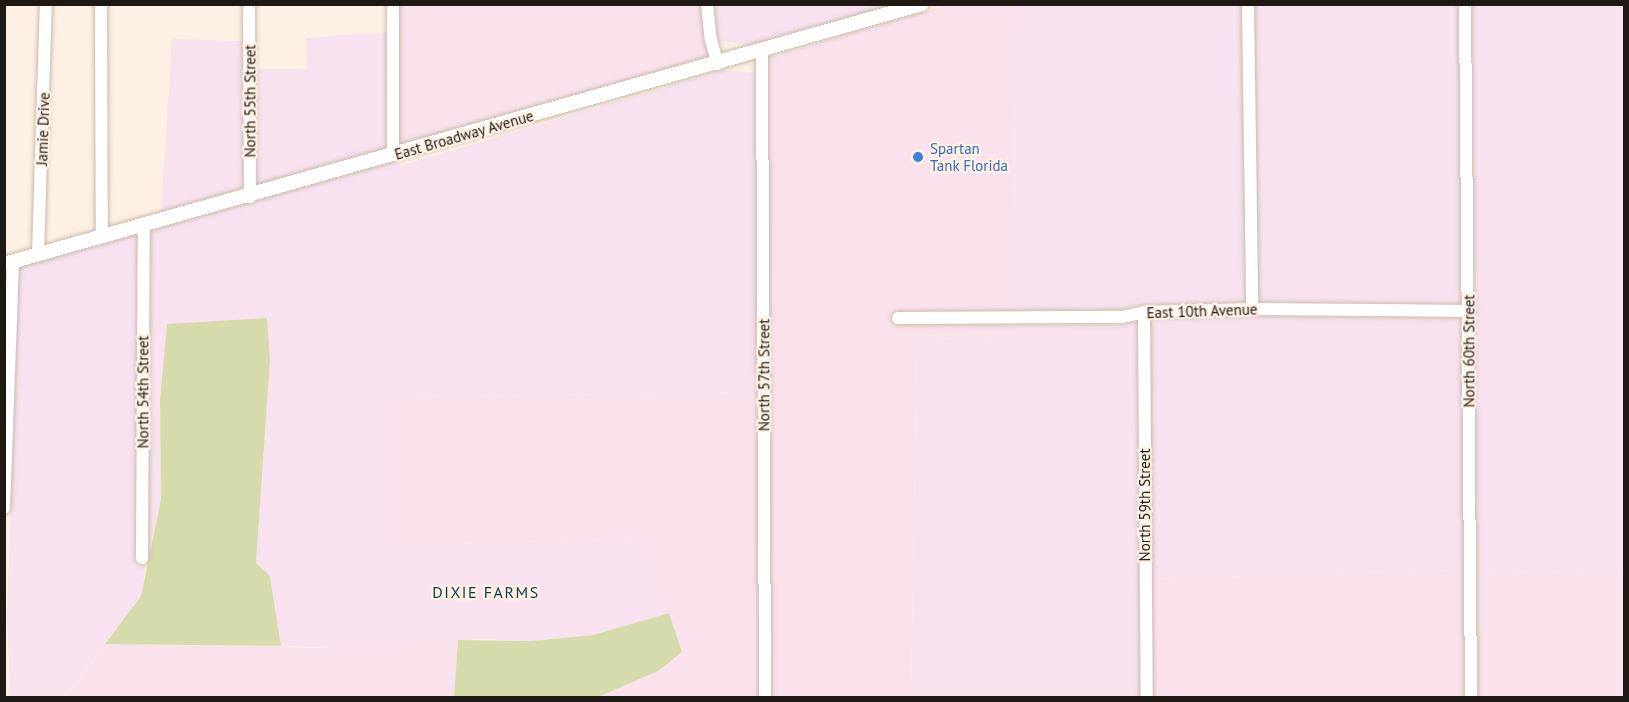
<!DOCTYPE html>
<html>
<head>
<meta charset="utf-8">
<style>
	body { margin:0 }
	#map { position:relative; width:1629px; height:702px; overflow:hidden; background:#fef1e4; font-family:"PT Sans",sans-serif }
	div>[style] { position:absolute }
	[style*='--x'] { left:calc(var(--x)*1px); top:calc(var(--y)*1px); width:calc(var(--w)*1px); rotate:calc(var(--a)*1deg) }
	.commercial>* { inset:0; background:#f8e2ef }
	.industrial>* { inset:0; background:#fae2ed }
	.green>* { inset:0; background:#d6dbac }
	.roads { filter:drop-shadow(0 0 2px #cabaab) drop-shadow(0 0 2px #cabaab) }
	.minor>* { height:12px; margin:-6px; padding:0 6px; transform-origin:6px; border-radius:6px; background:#fff }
	.tertiary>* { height:14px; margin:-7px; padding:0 7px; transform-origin:7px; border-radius:7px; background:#fff }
	.dots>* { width:16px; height:16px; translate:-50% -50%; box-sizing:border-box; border:3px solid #fef1e4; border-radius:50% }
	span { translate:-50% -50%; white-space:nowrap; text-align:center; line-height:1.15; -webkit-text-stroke:4.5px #fef1e4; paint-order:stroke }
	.street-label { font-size:15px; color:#1e1913 }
	.shop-label { font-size:15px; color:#366cbe }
	.left { translate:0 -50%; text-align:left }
	.neighbourhood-label { font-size:16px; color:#0b3a4e; letter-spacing:1.5px }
	.frame { position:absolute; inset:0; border:6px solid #1e1913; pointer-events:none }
</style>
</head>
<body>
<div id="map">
	<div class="commercial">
		<div style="clip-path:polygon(714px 5px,897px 5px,755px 45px,718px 41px)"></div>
		<div style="clip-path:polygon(1015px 5px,1242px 5px,1245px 302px,1138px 305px,1123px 310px,1014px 311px)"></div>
		<div style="clip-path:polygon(1254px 5px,1459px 5px,1463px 304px,1258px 302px)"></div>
		<div style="clip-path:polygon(1472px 5px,1624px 5px,1624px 575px,1477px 570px)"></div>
		<div style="clip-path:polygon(387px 32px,386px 149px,257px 188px,256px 69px,307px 69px,306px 38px)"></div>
		<div style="clip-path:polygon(172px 39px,243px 41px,244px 191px,161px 213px)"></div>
		<div style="clip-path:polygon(723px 70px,755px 73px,757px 392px,391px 397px,388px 546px,643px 538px,669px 613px,593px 635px,531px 641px,480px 639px,338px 648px,281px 646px,270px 576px,256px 563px,270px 360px,167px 324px,160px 400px,161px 499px,148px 555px,151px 231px,399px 160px,400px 166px)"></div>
		<div style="clip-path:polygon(138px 234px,135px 565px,146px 566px,141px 596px,65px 697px,10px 698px,7px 613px,19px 267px)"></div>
		<div style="clip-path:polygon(1252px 316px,1463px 318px,1464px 570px,1152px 579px,1150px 319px)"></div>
		<div style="clip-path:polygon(1137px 321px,1140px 697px,911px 698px,917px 339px,1014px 337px,1014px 325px,1123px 325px)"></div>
	</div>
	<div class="industrial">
		<div style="clip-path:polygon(399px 5px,701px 5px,710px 59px,399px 145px)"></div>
		<div style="clip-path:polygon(948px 5px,1015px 5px,1014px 311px,892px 311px,892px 325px,1014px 325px,1014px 337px,917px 339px,911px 697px,772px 697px,768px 58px)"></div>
		<div style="clip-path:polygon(757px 392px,759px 697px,598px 697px,682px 652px,643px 538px,387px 546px,391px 397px)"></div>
		<div style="clip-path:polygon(1464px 570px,1464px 697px,1153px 697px,1152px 579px)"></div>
		<div style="clip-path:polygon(1477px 570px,1624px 575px,1624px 697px,1477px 697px)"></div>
		<div style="clip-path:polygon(458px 640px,454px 697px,65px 698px,105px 644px,338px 648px)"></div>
	</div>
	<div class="green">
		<div style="clip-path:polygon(267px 318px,270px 360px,256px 563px,270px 576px,281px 646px,105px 644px,141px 596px,161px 499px,160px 400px,167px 324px)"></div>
		<div style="clip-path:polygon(669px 613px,682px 652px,658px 671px,598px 697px,454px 697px,458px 640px,531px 641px,593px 635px)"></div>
	</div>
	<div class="roads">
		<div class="minor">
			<div style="--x:101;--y:4;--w:232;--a:89.8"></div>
			<div style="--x:249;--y:4;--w:193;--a:89.7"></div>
			<div style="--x:707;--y:4;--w:36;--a:84"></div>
			<div style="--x:711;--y:40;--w:25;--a:74"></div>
			<div style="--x:1248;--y:4;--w:305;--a:89.2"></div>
			<div style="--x:1465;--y:4;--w:694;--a:89.5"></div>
			<div style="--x:762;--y:52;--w:646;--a:89.73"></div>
			<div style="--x:393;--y:155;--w:151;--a:-90"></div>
			<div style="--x:38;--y:254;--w:250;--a:-88.2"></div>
			<div style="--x:1144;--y:312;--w:386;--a:89.6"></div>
			<div style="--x:898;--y:318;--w:225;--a:-0.3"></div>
			<div style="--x:1123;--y:317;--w:22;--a:-13"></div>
			<div style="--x:1144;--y:312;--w:108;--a:-1.6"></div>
			<div style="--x:1252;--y:309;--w:217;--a:0.5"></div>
			<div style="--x:4;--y:508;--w:246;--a:-87.9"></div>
			<div style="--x:142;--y:558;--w:333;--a:-89.7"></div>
		</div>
		<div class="tertiary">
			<div style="--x:4;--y:264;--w:954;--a:-15.81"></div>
		</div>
	</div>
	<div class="dots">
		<div style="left:918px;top:157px;background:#3f7fe0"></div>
	</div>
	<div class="street-label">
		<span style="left:250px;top:101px;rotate:-90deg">North 55th Street</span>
		<span style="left:43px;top:129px;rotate:-88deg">Jamie Drive</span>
		<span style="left:464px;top:135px;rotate:-16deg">East Broadway Avenue</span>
		<span style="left:1202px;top:311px;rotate:-2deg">East 10th Avenue</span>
		<span style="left:1469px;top:351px;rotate:-90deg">North 60th Street</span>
		<span style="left:764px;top:375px;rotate:-90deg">North 57th Street</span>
		<span style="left:143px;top:392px;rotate:-90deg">North 54th Street</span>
		<span style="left:1145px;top:505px;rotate:-90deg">North 59th Street</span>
	</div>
	<div class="shop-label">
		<span class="left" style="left:930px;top:157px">Spartan<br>Tank Florida</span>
	</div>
	<div class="neighbourhood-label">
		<span style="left:486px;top:592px">DIXIE FARMS</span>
	</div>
	<div class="frame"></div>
</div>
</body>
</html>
